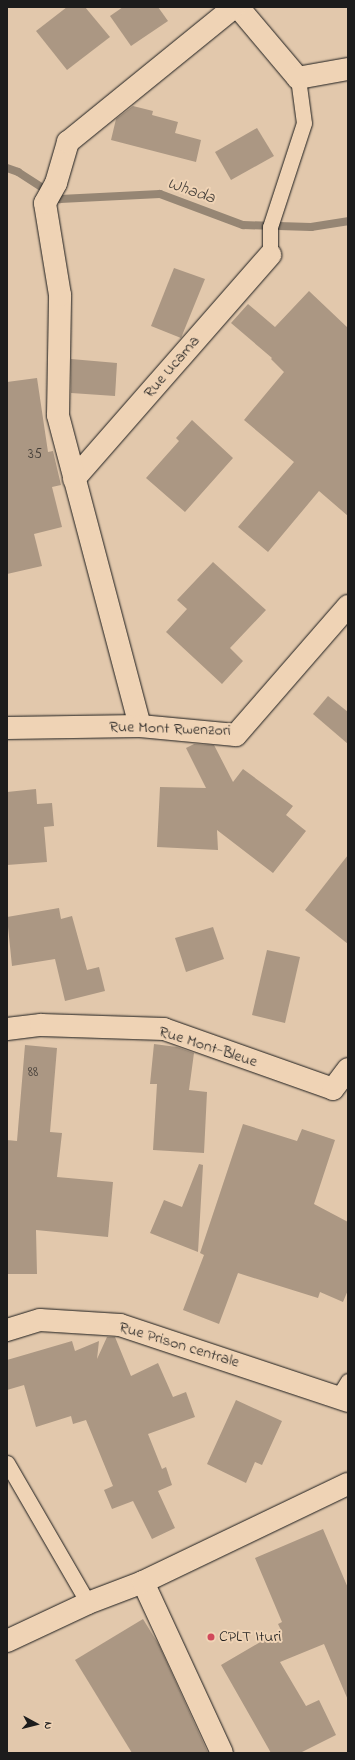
<!DOCTYPE html>
<html>
<head>
<meta charset="utf-8">
<style>
	body { margin:0 }
	#map { position:relative; width:355px; height:1760px; overflow:hidden; background:#e2c8ac; font-family:"Indie Flower",sans-serif }
	div>[style] { position:absolute }
	[style*='--x'] { left:calc(var(--x)*1px); top:calc(var(--y)*1px); width:calc(var(--w)*1px); rotate:calc(var(--a)*1deg) }
	.stream>* { height:8px; margin:-4px; padding:0 4px; transform-origin:4px; border-radius:4px; background:#968674 }
	.building>* { inset:0; background:#ab9783 }
	.roads { filter:drop-shadow(0 0 1px #1c1c1c) drop-shadow(0 0 1px #1c1c1c) }
	.lane>* { height:15px; margin:-7.5px; padding:0 7.5px; transform-origin:7.5px; border-radius:7.5px; background:#efd3b5 }
	.street>* { height:22px; margin:-11px; padding:0 11px; transform-origin:11px; border-radius:11px; background:#efd3b5 }
	.secondary>* { height:22px; margin:-11px; padding:0 11px; transform-origin:11px; border-radius:11px; background:#efd3b5 }
	.dots>* { width:11px; height:11px; translate:-50% -50%; box-sizing:border-box; border:2px solid #efd3b5; border-radius:50% }
	span { translate:-50% -50%; white-space:nowrap; text-align:center; line-height:1.15; -webkit-text-stroke:4px #efd3b5; paint-order:stroke }
	.number-label { font-size:14px; color:#403b36 }
	.number-label span { -webkit-text-stroke-width:0 }
	.street-label { font-size:16px; color:#1c1c1c }
	.poi-label { font-size:16px; color:#1c1c1c }
	.left { translate:0 -50%; text-align:left }
	.water-label { font-size:17px; color:#47413b; font-style:italic }
	.frame { position:absolute; inset:0; border:8px solid #1c1c1c; pointer-events:none }
	.north { position:absolute; left:16px; top:1704px; width:40px; height:40px; -webkit-text-stroke:3px #efd3b5; paint-order:stroke; rotate:97deg; font-size:11px; font-weight:700; line-height:16px; text-align:center; color:#1c1c1c }
	.north::after { content:''; display:block; margin:auto; width:14px; height:18px; background:#1c1c1c; clip-path:polygon(50% 0,100% 100%,50% 72%,0 100%) }
</style>
</head>
<body>
<div id="map">
	<div class="stream">
		<div style="--x:7;--y:168;--w:12;--a:20"></div>
		<div style="--x:18;--y:172;--w:50;--a:32.7"></div>
		<div style="--x:60;--y:199;--w:100;--a:-2.9"></div>
		<div style="--x:160;--y:194;--w:89;--a:20.5"></div>
		<div style="--x:243;--y:225;--w:68;--a:1.7"></div>
		<div style="--x:311;--y:227;--w:37;--a:-9"></div>
	</div>
	<div class="building">
		<div style="clip-path:polygon(67px 7px,85px 7px,110px 37px,67px 70px,36px 31px)"></div>
		<div style="clip-path:polygon(123px 7px,158px 7px,168px 21px,131px 46px,110px 16px)"></div>
		<div style="clip-path:polygon(133px 106px,153px 111px,152px 115px,178px 122px,175px 133px,201px 140px,196px 162px,111px 140px,116px 119px)"></div>
		<div style="clip-path:polygon(257px 128px,274px 156px,231px 180px,215px 152px)"></div>
		<div style="clip-path:polygon(174px 268px,205px 279px,181px 338px,151px 326px)"></div>
		<div style="clip-path:polygon(309px 291px,348px 328px,348px 516px,319px 491px,268px 552px,238px 527px,294px 462px,244px 420px,284px 372px,271px 359px,272px 358px,231px 323px,248px 304px,275px 327px)"></div>
		<div style="clip-path:polygon(71px 359px,117px 363px,115px 396px,71px 393px)"></div>
		<div style="clip-path:polygon(37px 378px,48px 452px,53px 451px,61px 485px,52px 487px,62px 527px,34px 534px,42px 566px,7px 574px,7px 382px)"></div>
		<div style="clip-path:polygon(192px 420px,233px 458px,185px 512px,146px 478px,179px 441px,176px 438px)"></div>
		<div style="clip-path:polygon(213px 562px,266px 610px,230px 648px,243px 661px,222px 684px,166px 632px,187px 609px,177px 600px)"></div>
		<div style="clip-path:polygon(328px 696px,348px 712px,348px 744px,313px 714px)"></div>
		<div style="clip-path:polygon(194px 744px,214px 745px,233px 782px,243px 769px,293px 806px,286px 815px,306px 831px,273px 873px,217px 830px,218px 850px,157px 847px,160px 787px,206px 788px,186px 748px)"></div>
		<div style="clip-path:polygon(36px 789px,37px 804px,52px 803px,54px 826px,44px 827px,47px 862px,7px 865px,7px 792px)"></div>
		<div style="clip-path:polygon(348px 855px,348px 944px,305px 910px)"></div>
		<div style="clip-path:polygon(59px 908px,61px 919px,72px 916px,87px 970px,99px 967px,105px 991px,65px 1001px,55px 959px,12px 966px,7px 917px)"></div>
		<div style="clip-path:polygon(213px 927px,224px 959px,186px 972px,175px 938px)"></div>
		<div style="clip-path:polygon(267px 950px,300px 957px,285px 1023px,252px 1015px)"></div>
		<div style="clip-path:polygon(154px 1044px,177px 1047px,194px 1053px,189px 1090px,207px 1092px,204px 1153px,153px 1150px,157px 1084px,150px 1084px)"></div>
		<div style="clip-path:polygon(25px 1045px,57px 1048px,50px 1132px,62px 1133px,57px 1177px,113px 1182px,108px 1237px,36px 1230px,37px 1274px,7px 1274px,7px 1140px,17px 1141px)"></div>
		<div style="clip-path:polygon(243px 1124px,297px 1141px,302px 1129px,335px 1140px,314px 1204px,348px 1222px,348px 1290px,343px 1302px,320px 1292px,318px 1298px,238px 1273px,219px 1324px,183px 1310px,204px 1255px,200px 1253px)"></div>
		<div style="clip-path:polygon(199px 1164px,203px 1165px,198px 1252px,150px 1233px,164px 1200px,182px 1207px)"></div>
		<div style="clip-path:polygon(107px 1337px,115px 1337px,131px 1376px,158px 1363px,173px 1397px,186px 1392px,195px 1417px,148px 1434px,162px 1469px,166px 1467px,172px 1485px,158px 1491px,175px 1528px,152px 1539px,133px 1501px,112px 1509px,104px 1490px,113px 1486px,86px 1420px,73px 1424px,71px 1416px,36px 1427px,24px 1385px,7px 1390px,7px 1360px,72px 1341px,75px 1351px,99px 1341px,97px 1359px)"></div>
		<div style="clip-path:polygon(236px 1400px,282px 1421px,262px 1465px,255px 1462px,246px 1483px,207px 1464px)"></div>
		<div style="clip-path:polygon(323px 1529px,348px 1588px,348px 1700px,324px 1644px,280px 1662px,306px 1706px,319px 1700px,336px 1735px,300px 1753px,271px 1753px,221px 1665px,281px 1630px,278px 1624px,282px 1622px,255px 1558px)"></div>
		<div style="clip-path:polygon(143px 1619px,159px 1645px,208px 1753px,132px 1753px,75px 1660px)"></div>
	</div>
	<div class="roads">
		<div class="lane">
			<div style="--x:270;--y:255;--w:28;--a:-90"></div>
			<div style="--x:270;--y:227;--w:109;--a:-71.9"></div>
			<div style="--x:304;--y:123;--w:45;--a:-97.6"></div>
			<div style="--x:338;--y:1397;--w:19;--a:-58"></div>
			<div style="--x:7;--y:1463;--w:162;--a:59.9"></div>
		</div>
		<div class="street">
			<div style="--x:238;--y:7;--w:93;--a:49.8"></div>
			<div style="--x:298;--y:78;--w:51;--a:-10.2"></div>
			<div style="--x:74;--y:479;--w:298;--a:-48.8"></div>
			<div style="--x:140;--y:726;--w:322;--a:-104.8"></div>
			<div style="--x:58;--y:415;--w:120;--a:-89"></div>
			<div style="--x:60;--y:295;--w:93;--a:-99.3"></div>
			<div style="--x:45;--y:203;--w:23;--a:-61"></div>
			<div style="--x:56;--y:183;--w:43;--a:-73.7"></div>
			<div style="--x:68;--y:142;--w:214;--a:-39.1"></div>
			<div style="--x:7;--y:728;--w:133;--a:-0.9"></div>
			<div style="--x:140;--y:726;--w:96;--a:5.4"></div>
			<div style="--x:236;--y:735;--w:171;--a:-49"></div>
			<div style="--x:7;--y:1029;--w:34;--a:-7"></div>
			<div style="--x:41;--y:1025;--w:123;--a:1.9"></div>
			<div style="--x:164;--y:1029;--w:179;--a:19.5"></div>
			<div style="--x:333;--y:1089;--w:25;--a:-53"></div>
			<div style="--x:143;--y:1582;--w:188;--a:65.2"></div>
			<div style="--x:7;--y:1641;--w:89;--a:-25.1"></div>
			<div style="--x:88;--y:1603;--w:59;--a:-20.9"></div>
			<div style="--x:143;--y:1582;--w:227;--a:-25.6"></div>
		</div>
		<div class="secondary">
			<div style="--x:7;--y:1330;--w:34;--a:-17"></div>
			<div style="--x:40;--y:1320;--w:80;--a:3.6"></div>
			<div style="--x:120;--y:1325;--w:240;--a:18.4"></div>
		</div>
	</div>
	<div class="dots">
		<div style="left:211px;top:1637px;background:#d1495b"></div>
	</div>
	<div class="number-label">
		<span style="left:35px;top:455px">35</span>
		<span style="left:33px;top:1073px">88</span>
	</div>
	<div class="street-label">
		<span style="left:172px;top:367px;rotate:-49deg">Rue Ucama</span>
		<span style="left:170px;top:729px;rotate:2deg">Rue Mont Rwenzori</span>
		<span style="left:208px;top:1047px;rotate:18deg">Rue Mont-Bleue</span>
		<span style="left:179px;top:1345px;rotate:17deg">Rue Prison centrale</span>
	</div>
	<div class="poi-label">
		<span class="left" style="left:219px;top:1637px">CPLT Ituri</span>
	</div>
	<div class="water-label">
		<span style="left:191px;top:191px;rotate:19deg">Whada</span>
	</div>
	<div class="frame"></div>
	<div class="north">N</div>
</div>
</body>
</html>
